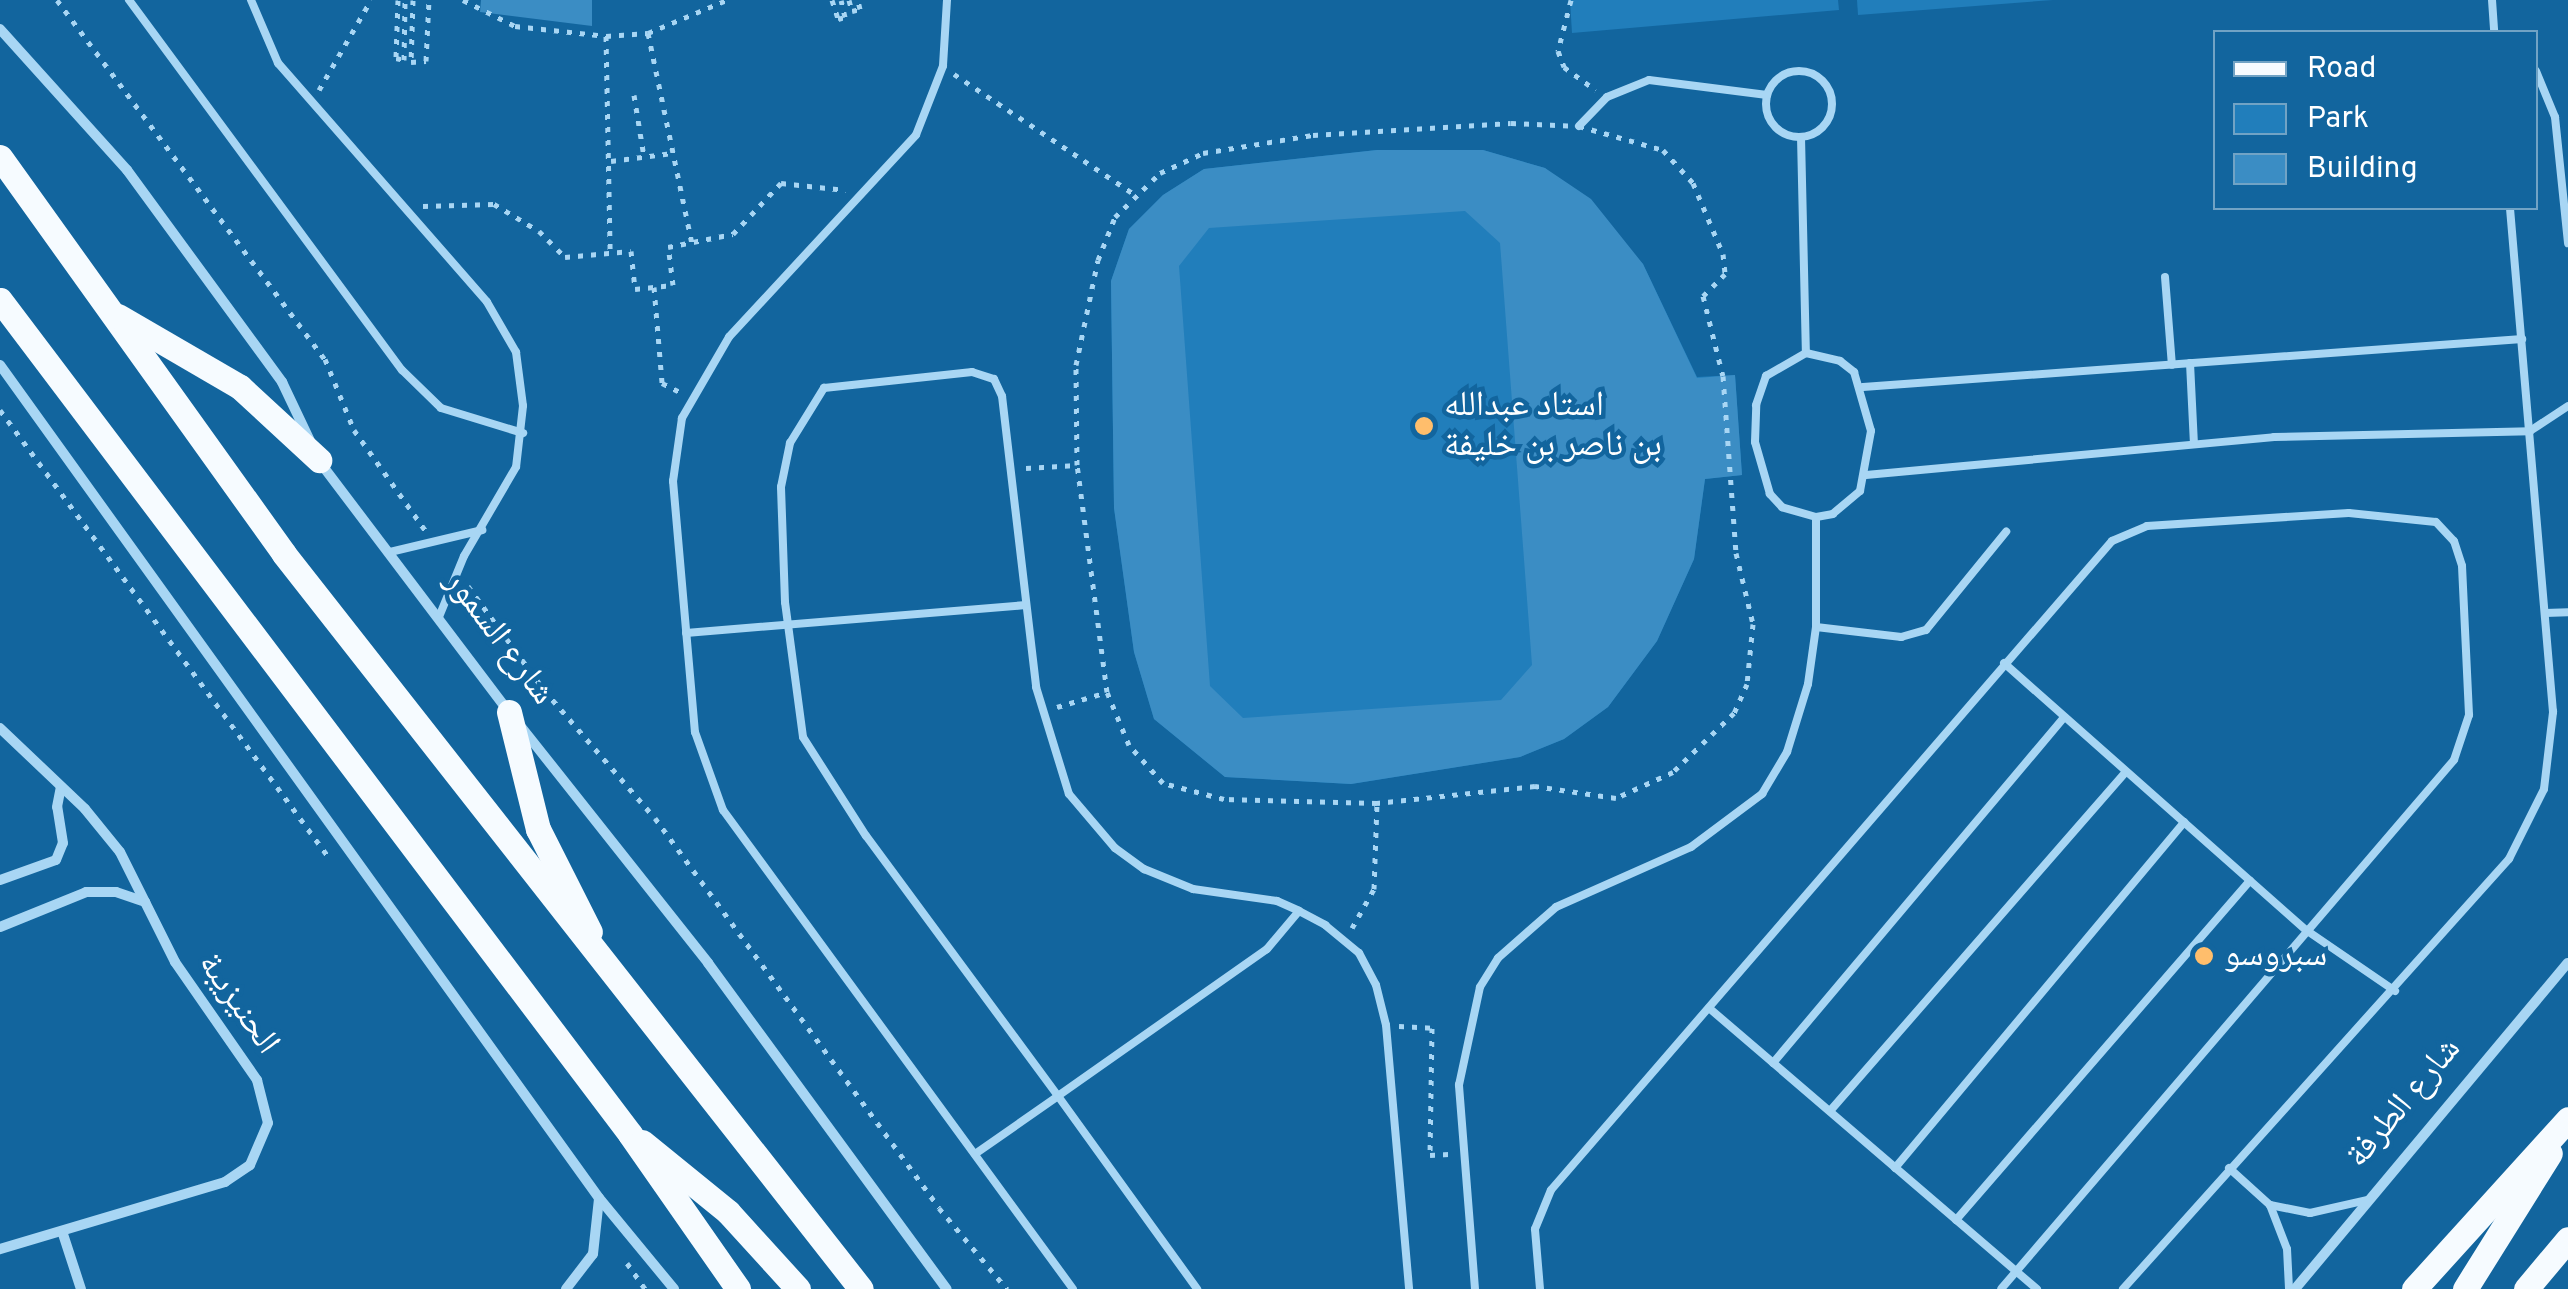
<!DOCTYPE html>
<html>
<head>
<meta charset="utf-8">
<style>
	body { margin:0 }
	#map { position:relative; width:2568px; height:1289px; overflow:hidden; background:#12659e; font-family:Overpass,"Noto Naskh Arabic",sans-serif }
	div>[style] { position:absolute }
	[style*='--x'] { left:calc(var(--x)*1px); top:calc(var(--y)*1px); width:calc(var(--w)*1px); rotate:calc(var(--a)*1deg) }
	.green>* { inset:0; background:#217ebb }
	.building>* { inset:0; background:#3b8dc4 }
	.path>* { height:5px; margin-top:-2.5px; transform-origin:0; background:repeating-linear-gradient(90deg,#a8d6f4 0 5px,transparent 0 13px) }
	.lane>* { height:8px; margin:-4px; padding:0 4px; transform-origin:4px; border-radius:4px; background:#a8d6f4 }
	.lane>.ring { margin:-4px; padding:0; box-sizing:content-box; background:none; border:8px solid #a8d6f4; border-radius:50% }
	.street>* { height:10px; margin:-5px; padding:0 5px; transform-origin:5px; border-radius:5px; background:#a8d6f4 }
	.primary>* { height:25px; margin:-12.5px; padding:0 12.5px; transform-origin:12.5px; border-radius:12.5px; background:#f6fbff }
	.dots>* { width:28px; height:28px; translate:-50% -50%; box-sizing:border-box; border:5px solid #12659e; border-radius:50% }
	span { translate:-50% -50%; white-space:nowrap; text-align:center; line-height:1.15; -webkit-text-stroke:9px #12659e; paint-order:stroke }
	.poi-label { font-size:35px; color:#fff }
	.left { translate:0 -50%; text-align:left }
	.street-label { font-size:35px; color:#fff }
	.legend { position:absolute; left:2213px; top:30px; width:325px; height:180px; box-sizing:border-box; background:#12659e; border:2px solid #71a3c5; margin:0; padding:12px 18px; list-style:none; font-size:30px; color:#fff }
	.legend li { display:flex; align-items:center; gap:20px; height:50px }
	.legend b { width:50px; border:2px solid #71a3c5 }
</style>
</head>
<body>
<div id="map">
	<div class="green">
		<div style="clip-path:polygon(1570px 0,1838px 0,1839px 10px,1572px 33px)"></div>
		<div style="clip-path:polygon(1857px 0,2053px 0,1858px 15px)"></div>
		<div style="clip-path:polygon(1377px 150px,1483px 150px,1545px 168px,1643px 264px,1697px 377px,1735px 375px,1742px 475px,1705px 479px,1694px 559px,1657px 641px,1608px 707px,1564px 739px,1520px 757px,1351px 784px,1225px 777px,1154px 719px,1134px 652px,1114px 508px,1111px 281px,1129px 229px,1163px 195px,1204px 169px)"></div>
	</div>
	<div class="building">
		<div style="clip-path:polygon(481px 0,592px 0,592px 26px,480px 12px)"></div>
		<div style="clip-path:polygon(evenodd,1377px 150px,1483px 150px,1545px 168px,1591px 199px,1643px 264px,1697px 378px,1735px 375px,1742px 475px,1705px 479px,1694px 559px,1657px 641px,1608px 707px,1564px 739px,1520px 757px,1351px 784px,1225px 777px,1154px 719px,1134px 652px,1114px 508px,1111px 281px,1129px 229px,1163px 195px,1204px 169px,1377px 150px,1465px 211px,1500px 243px,1532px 665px,1501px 700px,1243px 718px,1210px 686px,1179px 266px,1209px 228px,1465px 211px)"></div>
	</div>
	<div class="path">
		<div style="--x:57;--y:0;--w:448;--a:53.3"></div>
		<div style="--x:325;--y:359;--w:77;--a:67.8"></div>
		<div style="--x:354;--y:430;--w:123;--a:54.6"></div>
		<div style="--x:398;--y:0;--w:58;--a:92"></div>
		<div style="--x:396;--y:58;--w:8;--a:14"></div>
		<div style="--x:404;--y:60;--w:60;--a:-89"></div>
		<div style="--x:413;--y:0;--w:62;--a:91.8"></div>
		<div style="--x:411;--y:62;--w:15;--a:-4"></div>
		<div style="--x:426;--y:61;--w:61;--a:-87.2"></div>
		<div style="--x:463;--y:0;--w:58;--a:26.6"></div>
		<div style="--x:515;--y:26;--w:92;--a:6.3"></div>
		<div style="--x:606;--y:36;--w:42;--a:-4.1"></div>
		<div style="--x:648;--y:33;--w:86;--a:-22.7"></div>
		<div style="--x:832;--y:0;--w:20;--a:72"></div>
		<div style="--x:838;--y:19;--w:7;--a:-16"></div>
		<div style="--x:845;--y:17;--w:17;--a:-103"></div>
		<div style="--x:849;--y:0;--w:11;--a:75"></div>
		<div style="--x:852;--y:11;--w:8;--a:-14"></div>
		<div style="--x:860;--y:9;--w:9;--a:-103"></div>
		<div style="--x:1571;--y:0;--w:53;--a:104.3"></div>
		<div style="--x:1558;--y:51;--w:17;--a:69"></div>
		<div style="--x:1564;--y:67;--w:39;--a:36"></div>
		<div style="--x:648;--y:33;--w:215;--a:78.2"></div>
		<div style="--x:606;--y:36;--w:216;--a:88.9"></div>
		<div style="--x:954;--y:74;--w:216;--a:33.7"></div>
		<div style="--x:319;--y:90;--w:104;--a:-60"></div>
		<div style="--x:634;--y:95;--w:63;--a:80.8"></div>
		<div style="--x:1511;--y:123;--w:68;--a:2.5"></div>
		<div style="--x:1579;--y:126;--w:87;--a:15.9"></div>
		<div style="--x:1663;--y:150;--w:45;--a:47.7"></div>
		<div style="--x:1693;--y:183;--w:77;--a:67.1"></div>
		<div style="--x:1723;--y:254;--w:20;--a:84"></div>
		<div style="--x:1725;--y:274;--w:31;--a:135"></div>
		<div style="--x:1703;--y:296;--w:82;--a:76"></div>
		<div style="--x:1723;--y:376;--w:177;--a:85.8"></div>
		<div style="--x:1736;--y:553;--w:73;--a:76.5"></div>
		<div style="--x:1753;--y:624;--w:60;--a:95.7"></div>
		<div style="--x:1747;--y:684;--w:32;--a:114"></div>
		<div style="--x:1734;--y:713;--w:85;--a:136"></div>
		<div style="--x:1673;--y:772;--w:63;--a:155.5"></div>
		<div style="--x:1616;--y:798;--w:82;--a:-171.6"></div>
		<div style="--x:1535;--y:786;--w:159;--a:173.9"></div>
		<div style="--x:1377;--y:803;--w:153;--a:-178.5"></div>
		<div style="--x:1224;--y:799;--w:63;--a:-165.3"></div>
		<div style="--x:1163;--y:783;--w:51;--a:-131.8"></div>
		<div style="--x:1129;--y:745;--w:57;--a:-112.5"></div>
		<div style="--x:1107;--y:692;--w:229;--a:-97.5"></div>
		<div style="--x:1077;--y:465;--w:100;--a:-90.6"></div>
		<div style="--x:1076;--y:365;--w:107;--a:-78.2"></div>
		<div style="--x:1098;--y:260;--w:46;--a:-68.4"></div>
		<div style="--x:1115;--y:217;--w:63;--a:-44.4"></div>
		<div style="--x:1160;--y:173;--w:47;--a:-24.9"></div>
		<div style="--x:1203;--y:153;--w:111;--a:-9.3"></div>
		<div style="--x:1313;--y:135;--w:198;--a:-3.5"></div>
		<div style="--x:611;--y:161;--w:62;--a:-7.5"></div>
		<div style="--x:423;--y:206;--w:71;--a:-1.6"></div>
		<div style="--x:494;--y:204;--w:52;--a:31"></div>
		<div style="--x:539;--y:231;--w:37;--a:45"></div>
		<div style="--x:565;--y:257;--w:66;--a:-5.2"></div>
		<div style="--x:631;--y:251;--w:38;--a:84"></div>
		<div style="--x:635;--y:289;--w:38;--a:-6"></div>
		<div style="--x:673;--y:285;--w:38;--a:-97"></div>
		<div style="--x:668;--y:247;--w:66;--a:-11.3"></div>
		<div style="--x:733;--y:234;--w:70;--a:-46.7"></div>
		<div style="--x:781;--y:183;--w:65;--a:6.1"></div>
		<div style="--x:654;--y:287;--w:96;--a:85.2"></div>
		<div style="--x:662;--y:383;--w:20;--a:27"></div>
		<div style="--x:0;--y:410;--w:552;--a:53.69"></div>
		<div style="--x:1026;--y:468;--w:51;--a:-3.4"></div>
		<div style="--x:468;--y:586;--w:129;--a:53.8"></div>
		<div style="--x:544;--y:690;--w:169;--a:49.1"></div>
		<div style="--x:655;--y:818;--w:482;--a:53.9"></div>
		<div style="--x:939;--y:1208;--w:106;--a:50"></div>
		<div style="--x:1057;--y:707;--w:52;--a:-16.7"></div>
		<div style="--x:1352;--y:928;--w:45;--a:-60.6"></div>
		<div style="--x:1374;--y:889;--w:86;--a:-88"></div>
		<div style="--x:1399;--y:1026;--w:33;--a:3"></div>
		<div style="--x:1432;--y:1028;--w:127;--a:90.9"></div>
		<div style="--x:1430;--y:1155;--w:19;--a:-3"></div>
		<div style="--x:627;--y:1263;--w:32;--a:55"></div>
	</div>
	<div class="lane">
		<div style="--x:129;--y:0;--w:460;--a:53.6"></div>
		<div style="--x:402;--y:370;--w:54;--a:44.3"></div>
		<div style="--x:441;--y:408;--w:86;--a:17"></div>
		<div style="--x:251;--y:0;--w:69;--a:66.8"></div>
		<div style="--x:278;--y:63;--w:317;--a:48.8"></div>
		<div style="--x:487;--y:302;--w:58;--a:59.9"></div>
		<div style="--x:516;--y:352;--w:54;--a:82.6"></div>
		<div style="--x:523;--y:406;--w:61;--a:96.5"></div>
		<div style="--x:516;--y:467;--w:103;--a:120.3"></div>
		<div style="--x:464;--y:556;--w:66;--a:112.3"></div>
		<div style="--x:947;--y:0;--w:66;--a:93.5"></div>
		<div style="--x:943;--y:66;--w:74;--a:111.4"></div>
		<div style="--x:916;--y:135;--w:275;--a:132.8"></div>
		<div style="--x:729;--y:337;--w:94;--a:120.1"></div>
		<div style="--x:682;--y:418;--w:64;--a:98.1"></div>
		<div style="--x:673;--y:481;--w:252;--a:85"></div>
		<div style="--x:695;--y:732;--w:83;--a:70.3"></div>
		<div style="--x:723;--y:810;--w:593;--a:53.84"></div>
		<div style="--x:2492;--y:0;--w:32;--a:86"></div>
		<div style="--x:2536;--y:71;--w:50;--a:67.6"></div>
		<div style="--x:2555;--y:117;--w:127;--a:84.1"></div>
		<div class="ring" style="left:1766px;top:71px;width:58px;height:58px"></div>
		<div style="--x:1579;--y:126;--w:40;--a:-46"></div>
		<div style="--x:1607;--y:97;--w:45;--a:-22"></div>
		<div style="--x:1649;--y:80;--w:119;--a:7.2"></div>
		<div style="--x:1801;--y:137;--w:216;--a:88.7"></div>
		<div style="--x:2165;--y:277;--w:88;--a:85.5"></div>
		<div style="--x:1806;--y:353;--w:35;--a:13"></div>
		<div style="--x:1840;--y:361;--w:18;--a:38"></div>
		<div style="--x:1854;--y:372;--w:61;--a:73.9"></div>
		<div style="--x:1871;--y:431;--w:61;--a:100.4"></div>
		<div style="--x:1860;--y:491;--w:35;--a:140"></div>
		<div style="--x:1833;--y:514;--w:17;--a:170"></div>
		<div style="--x:1816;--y:517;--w:35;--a:-164"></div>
		<div style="--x:1782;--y:507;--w:18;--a:-133"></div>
		<div style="--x:1770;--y:494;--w:54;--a:-106.1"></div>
		<div style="--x:1755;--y:442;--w:37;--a:-88"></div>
		<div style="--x:1756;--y:405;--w:31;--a:-71"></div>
		<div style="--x:1766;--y:376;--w:46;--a:-29.9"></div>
		<div style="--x:2190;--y:363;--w:81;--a:87.2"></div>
		<div style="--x:1863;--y:387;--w:661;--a:-4.17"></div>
		<div style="--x:1866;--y:475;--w:410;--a:-5.3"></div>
		<div style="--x:2274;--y:437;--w:256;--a:-1.3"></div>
		<div style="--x:2530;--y:431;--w:45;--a:-33.3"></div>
		<div style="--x:390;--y:552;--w:95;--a:-13.4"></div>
		<div style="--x:2545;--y:613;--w:23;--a:-2"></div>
		<div style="--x:1816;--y:627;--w:86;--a:6.7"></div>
		<div style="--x:1901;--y:637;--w:26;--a:-16"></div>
		<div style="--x:1926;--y:630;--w:127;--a:-50.8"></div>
		<div style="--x:686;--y:633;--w:338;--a:-4.7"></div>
		<div style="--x:2004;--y:663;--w:403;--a:41.5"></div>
		<div style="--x:2306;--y:930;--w:108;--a:34.4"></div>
		<div style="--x:1299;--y:911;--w:50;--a:130.1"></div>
		<div style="--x:1267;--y:949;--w:256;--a:144.9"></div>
		<div style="--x:1058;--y:1096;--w:323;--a:-126.4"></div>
		<div style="--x:866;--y:836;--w:117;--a:-122.5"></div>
		<div style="--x:803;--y:737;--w:136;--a:-97.6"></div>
		<div style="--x:785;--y:602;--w:115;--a:-92"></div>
		<div style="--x:781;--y:487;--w:45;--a:-78.4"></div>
		<div style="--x:790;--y:443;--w:65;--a:-58.3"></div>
		<div style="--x:824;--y:388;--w:149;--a:-6.2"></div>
		<div style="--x:972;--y:372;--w:23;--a:18"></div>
		<div style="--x:994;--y:379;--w:19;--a:65"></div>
		<div style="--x:1002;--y:396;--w:293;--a:83.3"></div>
		<div style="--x:1036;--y:687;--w:112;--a:72.9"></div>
		<div style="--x:1069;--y:794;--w:71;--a:49.6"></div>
		<div style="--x:1115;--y:848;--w:36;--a:36"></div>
		<div style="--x:1144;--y:869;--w:53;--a:22.2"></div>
		<div style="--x:1193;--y:889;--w:85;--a:8.1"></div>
		<div style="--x:1277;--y:901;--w:24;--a:24"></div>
		<div style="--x:1299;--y:911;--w:30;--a:28"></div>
		<div style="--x:1325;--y:925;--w:44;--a:39.5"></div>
		<div style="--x:1359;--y:953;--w:36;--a:62"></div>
		<div style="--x:1376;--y:985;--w:41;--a:76"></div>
		<div style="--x:1386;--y:1025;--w:265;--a:85"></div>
		<div style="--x:1709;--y:1008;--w:432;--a:40.6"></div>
		<div style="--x:1773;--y:1063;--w:452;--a:-49.9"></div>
		<div style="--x:1830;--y:1111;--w:450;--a:-48.9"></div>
		<div style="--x:975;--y:1154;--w:101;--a:-34.9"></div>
		<div style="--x:1058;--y:1096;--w:238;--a:54.2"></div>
		<div style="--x:1895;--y:1168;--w:451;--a:-50.1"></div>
		<div style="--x:2229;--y:1168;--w:55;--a:42.1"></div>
		<div style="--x:2270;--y:1205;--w:47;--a:68.9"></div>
		<div style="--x:2287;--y:1249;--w:40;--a:87.1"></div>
		<div style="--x:2270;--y:1205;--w:41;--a:11.3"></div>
		<div style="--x:2310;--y:1213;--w:58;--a:-12.8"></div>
		<div style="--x:1956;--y:1220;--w:449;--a:-49.1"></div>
		<div style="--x:1475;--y:1289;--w:205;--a:-94.5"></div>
		<div style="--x:1459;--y:1085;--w:100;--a:-77.9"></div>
		<div style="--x:1480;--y:987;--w:34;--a:-58"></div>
		<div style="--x:1498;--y:958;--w:77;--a:-41.3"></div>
		<div style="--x:1556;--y:907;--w:148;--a:-24"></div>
		<div style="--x:1691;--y:847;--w:89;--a:-36.7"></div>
		<div style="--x:1762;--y:794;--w:49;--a:-59.2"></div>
		<div style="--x:1787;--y:752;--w:71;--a:-72.8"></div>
		<div style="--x:1808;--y:684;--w:58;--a:-82"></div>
		<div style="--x:1816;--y:627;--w:110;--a:-90"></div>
		<div style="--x:1540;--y:1289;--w:60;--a:-94.8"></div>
		<div style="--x:1535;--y:1229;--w:42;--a:-67.7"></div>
		<div style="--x:1551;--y:1190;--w:858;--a:-49.16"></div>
		<div style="--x:2112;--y:541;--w:38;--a:-23"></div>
		<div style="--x:2147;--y:526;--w:202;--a:-3.7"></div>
		<div style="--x:2349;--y:513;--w:87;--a:5.9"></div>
		<div style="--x:2436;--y:522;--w:26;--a:47"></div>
		<div style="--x:2454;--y:541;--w:26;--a:72"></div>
		<div style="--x:2462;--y:566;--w:149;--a:87.3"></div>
		<div style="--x:2469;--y:715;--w:47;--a:108.4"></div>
		<div style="--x:2454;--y:760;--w:696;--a:130.57"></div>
		<div style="--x:2123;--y:1289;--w:578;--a:-48.09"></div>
		<div style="--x:2509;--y:859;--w:78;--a:-63.4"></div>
		<div style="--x:2544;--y:789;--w:78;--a:-83.3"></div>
		<div style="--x:2553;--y:712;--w:506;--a:-94.88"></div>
	</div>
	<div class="street">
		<div style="--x:0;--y:29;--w:190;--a:48"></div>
		<div style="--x:127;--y:170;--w:263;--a:53.8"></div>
		<div style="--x:282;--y:382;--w:65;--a:64.6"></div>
		<div style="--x:0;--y:365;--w:1026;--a:54.28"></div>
		<div style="--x:599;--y:1198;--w:118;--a:50.5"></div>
		<div style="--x:319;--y:461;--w:313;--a:52.9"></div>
		<div style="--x:0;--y:728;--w:117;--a:43.6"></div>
		<div style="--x:85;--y:809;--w:55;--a:50.9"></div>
		<div style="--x:120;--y:852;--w:123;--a:63.4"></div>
		<div style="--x:175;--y:962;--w:144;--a:55.2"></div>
		<div style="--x:257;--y:1080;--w:44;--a:75.7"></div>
		<div style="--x:268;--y:1123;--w:46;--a:113.2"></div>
		<div style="--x:250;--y:1165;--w:30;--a:146"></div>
		<div style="--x:225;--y:1182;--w:235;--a:163.4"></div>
		<div style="--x:522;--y:728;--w:300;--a:51.6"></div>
		<div style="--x:708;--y:963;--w:404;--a:53.8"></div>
		<div style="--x:0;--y:880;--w:59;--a:-19.7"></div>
		<div style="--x:56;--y:860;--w:18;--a:-68"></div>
		<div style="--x:63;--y:843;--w:36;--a:-99"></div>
		<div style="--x:57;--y:807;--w:20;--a:-79"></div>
		<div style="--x:0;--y:927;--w:93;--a:-22.1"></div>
		<div style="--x:86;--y:892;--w:30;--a:0"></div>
		<div style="--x:116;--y:892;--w:31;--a:19"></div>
		<div style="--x:62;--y:1231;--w:61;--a:71.9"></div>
		<div style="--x:566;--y:1289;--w:44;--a:-52.4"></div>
		<div style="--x:593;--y:1254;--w:55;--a:-83.8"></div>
		<div style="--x:2295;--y:1289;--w:425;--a:-50.1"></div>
	</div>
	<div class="primary">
		<div style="--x:0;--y:157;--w:488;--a:54.4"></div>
		<div style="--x:284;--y:554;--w:934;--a:51.87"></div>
		<div style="--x:0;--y:300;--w:1045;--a:52.93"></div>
		<div style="--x:630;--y:1134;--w:189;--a:55.1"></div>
		<div style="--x:118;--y:316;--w:141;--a:30.2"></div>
		<div style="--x:240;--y:387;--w:108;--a:42.7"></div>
		<div style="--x:509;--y:712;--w:121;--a:76.1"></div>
		<div style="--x:538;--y:829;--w:115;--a:63.2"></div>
		<div style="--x:642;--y:1142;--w:111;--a:39.1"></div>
		<div style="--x:728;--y:1212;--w:104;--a:47.7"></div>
		<div style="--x:2414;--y:1289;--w:229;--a:-47.8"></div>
		<div style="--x:2465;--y:1289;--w:160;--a:-58"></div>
		<div style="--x:2526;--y:1289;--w:65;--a:-50"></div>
	</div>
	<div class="dots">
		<div style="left:1424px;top:426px;background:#ffbe6c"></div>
		<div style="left:2204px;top:956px;background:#ffbe6c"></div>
	</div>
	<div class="poi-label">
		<span class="left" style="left:1444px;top:426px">استاد عبدالله<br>بن ناصر بن خليفة</span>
		<span class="left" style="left:2224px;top:956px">سبروسو</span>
	</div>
	<div class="street-label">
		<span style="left:499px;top:638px;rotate:53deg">شارع السمور</span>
		<span style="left:238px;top:1004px;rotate:55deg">الحنيزيبة</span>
		<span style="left:2404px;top:1103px;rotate:-50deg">شارع الطرفة</span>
	</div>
	<ul class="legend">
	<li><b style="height:12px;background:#f6fbff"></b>Road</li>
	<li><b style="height:28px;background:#217ebb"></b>Park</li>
	<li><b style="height:28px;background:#3b8dc4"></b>Building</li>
	</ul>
</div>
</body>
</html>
